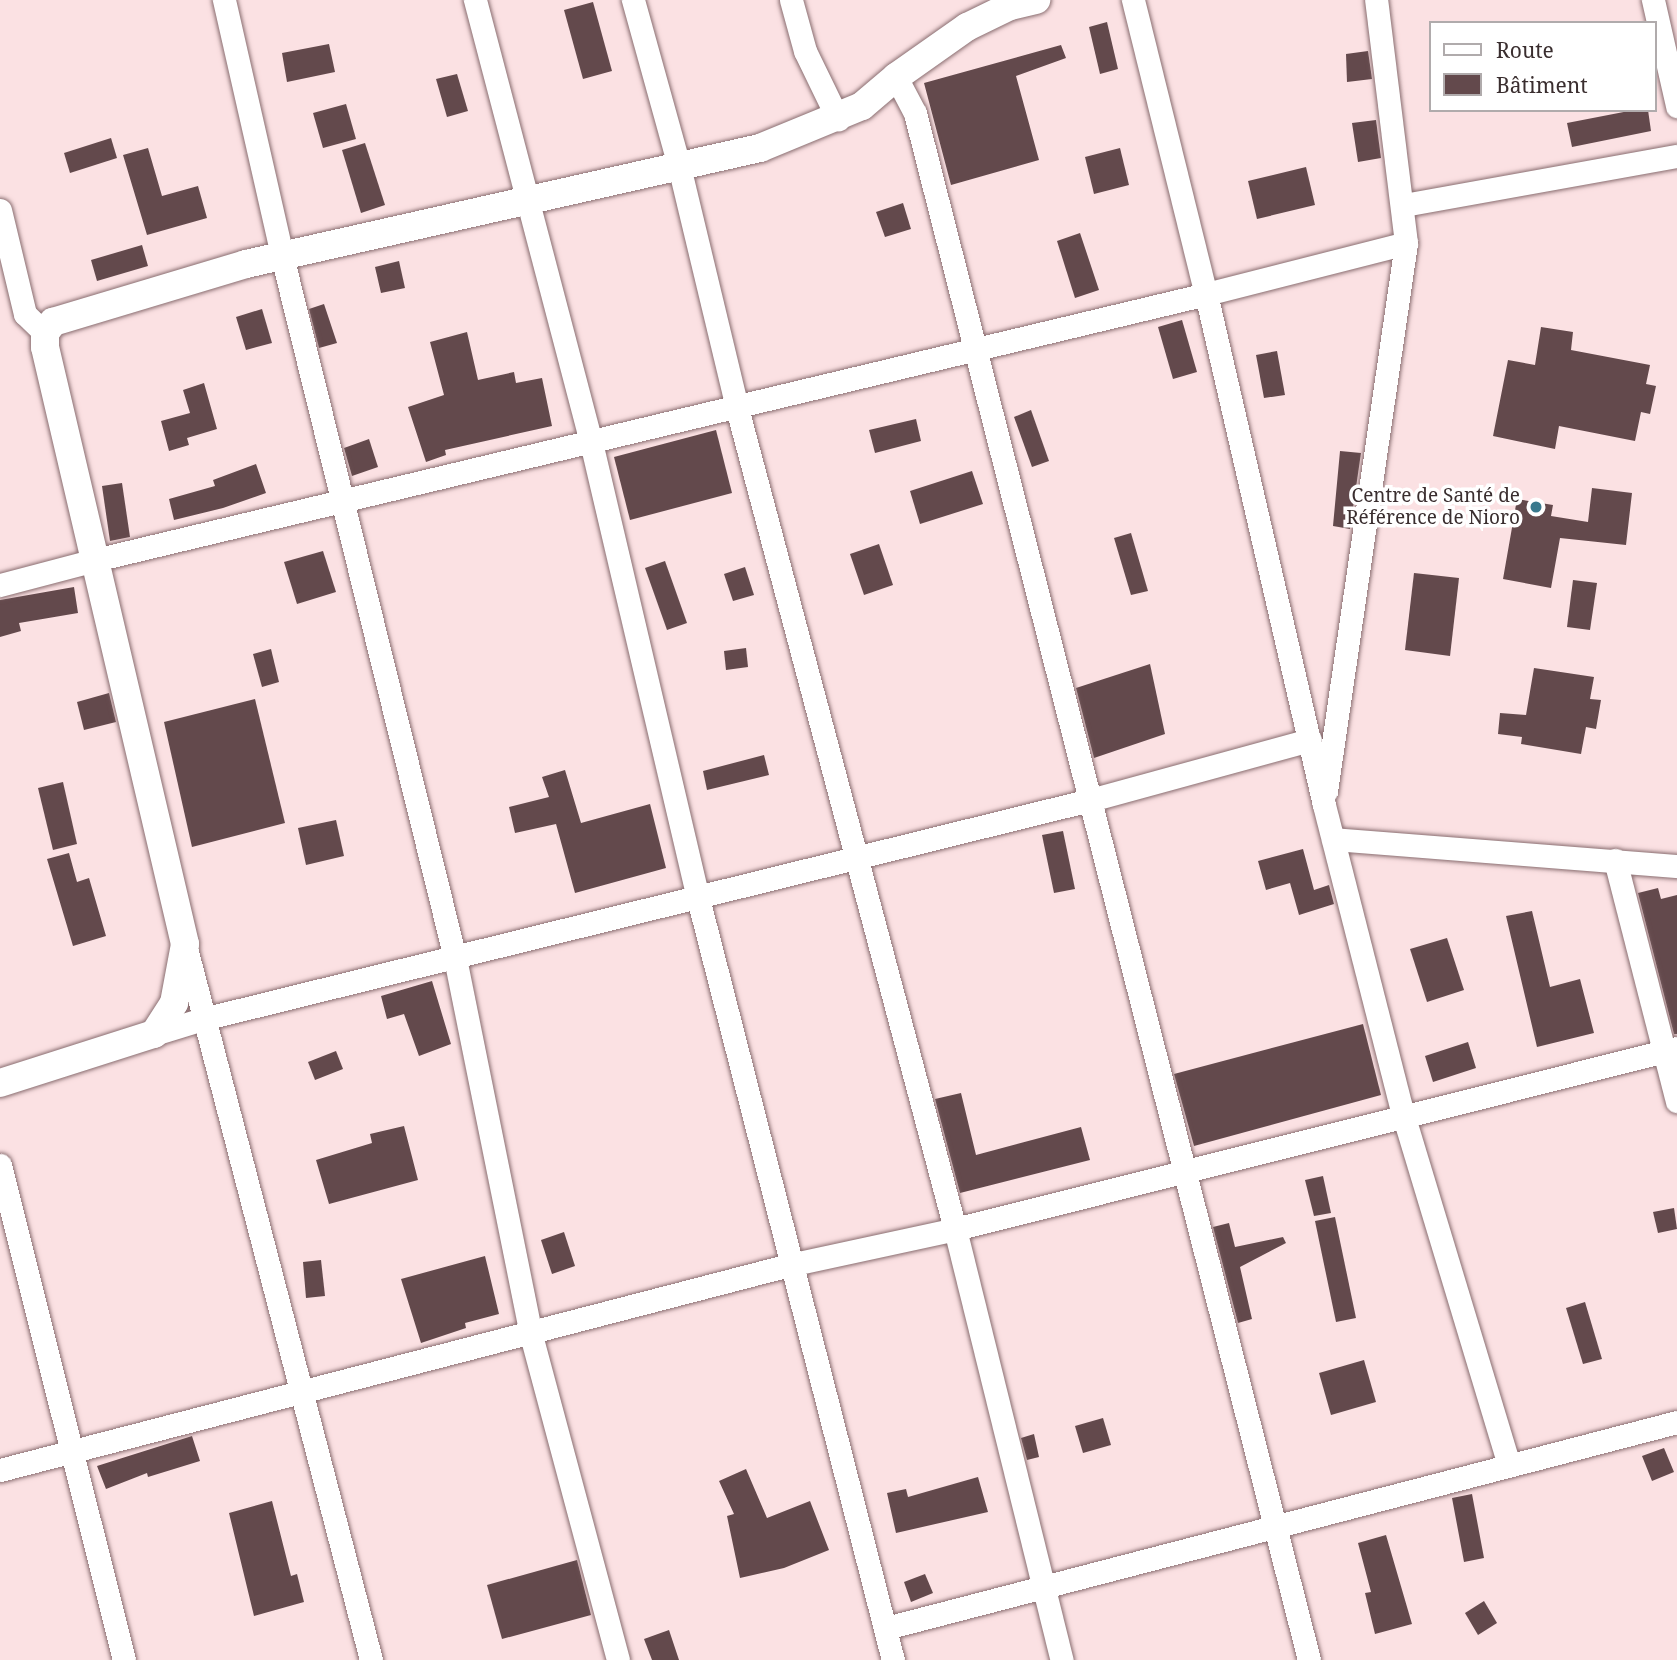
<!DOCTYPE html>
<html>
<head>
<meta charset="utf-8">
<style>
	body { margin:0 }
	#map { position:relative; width:1677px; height:1660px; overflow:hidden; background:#fbe1e3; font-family:"Noto Serif",serif }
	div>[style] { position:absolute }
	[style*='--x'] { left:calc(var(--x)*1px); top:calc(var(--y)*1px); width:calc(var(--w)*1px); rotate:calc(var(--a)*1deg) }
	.building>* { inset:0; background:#63494c }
	.roads { filter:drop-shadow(0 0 2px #896d70) drop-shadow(0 0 2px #896d70) }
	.minor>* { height:23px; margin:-11.5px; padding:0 11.5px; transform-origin:11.5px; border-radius:11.5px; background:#fff }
	.tertiary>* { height:28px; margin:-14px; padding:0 14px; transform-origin:14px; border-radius:14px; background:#fff }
	.dots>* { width:19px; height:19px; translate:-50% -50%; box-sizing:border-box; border:4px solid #fff; border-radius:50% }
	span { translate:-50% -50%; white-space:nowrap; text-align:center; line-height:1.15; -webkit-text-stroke:7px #fff; paint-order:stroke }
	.poi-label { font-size:19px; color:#3a2e2f }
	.right { translate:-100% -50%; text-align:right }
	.legend { position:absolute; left:1429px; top:21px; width:228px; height:91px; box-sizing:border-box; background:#fff; border:2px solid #b0abac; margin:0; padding:9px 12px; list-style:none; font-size:21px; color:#3a2e2f }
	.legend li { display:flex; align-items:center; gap:14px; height:35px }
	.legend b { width:35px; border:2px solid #b0abac }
</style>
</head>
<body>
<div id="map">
	<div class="building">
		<div style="clip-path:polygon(593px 2px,612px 71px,583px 79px,564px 10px)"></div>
		<div style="clip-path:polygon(1107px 22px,1118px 69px,1100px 74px,1089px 27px)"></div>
		<div style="clip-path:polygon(329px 44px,335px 72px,287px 82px,282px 53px)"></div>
		<div style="clip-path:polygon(1061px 45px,1066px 58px,1016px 76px,1039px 160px,951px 185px,924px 83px)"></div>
		<div style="clip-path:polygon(1368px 51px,1372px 79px,1347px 82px,1346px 54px)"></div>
		<div style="clip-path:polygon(457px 74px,468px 111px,447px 117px,436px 79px)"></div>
		<div style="clip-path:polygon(346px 104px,356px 139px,323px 148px,313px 113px)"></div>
		<div style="clip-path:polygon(1634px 110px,1648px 110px,1651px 131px,1572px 147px,1567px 123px)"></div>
		<div style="clip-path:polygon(1376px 120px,1381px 158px,1358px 162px,1352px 123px)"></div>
		<div style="clip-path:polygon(111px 138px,117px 158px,70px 173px,64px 153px)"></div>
		<div style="clip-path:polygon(365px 143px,385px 205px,361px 213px,342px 150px)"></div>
		<div style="clip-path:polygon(148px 148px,162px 196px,198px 186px,207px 218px,147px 235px,123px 155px)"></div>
		<div style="clip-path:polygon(1120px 148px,1129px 185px,1094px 194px,1085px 157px)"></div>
		<div style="clip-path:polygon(1306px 167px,1315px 205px,1257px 219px,1248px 181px)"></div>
		<div style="clip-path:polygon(903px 203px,911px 229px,885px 237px,876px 212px)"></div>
		<div style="clip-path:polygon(1080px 233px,1099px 290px,1075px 298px,1057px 241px)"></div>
		<div style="clip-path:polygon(142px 245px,148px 266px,97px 281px,91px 260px)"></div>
		<div style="clip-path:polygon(399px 261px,405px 288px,381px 293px,375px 267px)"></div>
		<div style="clip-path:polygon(324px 304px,337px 343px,319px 348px,309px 309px)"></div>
		<div style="clip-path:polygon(262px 309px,272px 343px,246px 350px,236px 317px)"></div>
		<div style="clip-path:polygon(1182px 320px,1197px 372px,1173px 379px,1158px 327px)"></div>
		<div style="clip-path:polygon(1541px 327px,1573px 332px,1571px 350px,1650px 365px,1646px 384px,1656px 386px,1650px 414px,1641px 412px,1635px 441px,1559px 426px,1555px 449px,1493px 436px,1508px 360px,1535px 365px)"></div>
		<div style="clip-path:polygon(467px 332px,478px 380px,514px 372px,516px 383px,542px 378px,552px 426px,445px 450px,446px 455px,426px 462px,408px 407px,444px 395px,430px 342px)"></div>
		<div style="clip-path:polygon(1277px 351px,1285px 395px,1264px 398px,1256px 355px)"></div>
		<div style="clip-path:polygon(204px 383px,217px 429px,187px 438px,189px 445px,169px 451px,161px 421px,190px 413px,183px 390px)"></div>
		<div style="clip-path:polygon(1031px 410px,1049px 461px,1032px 467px,1014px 417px)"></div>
		<div style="clip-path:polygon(916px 419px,921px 441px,875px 453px,869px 430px)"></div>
		<div style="clip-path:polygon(716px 430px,732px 493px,630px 520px,614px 457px)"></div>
		<div style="clip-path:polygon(369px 439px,378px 467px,352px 476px,344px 448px)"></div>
		<div style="clip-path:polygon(1340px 451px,1361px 453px,1350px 529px,1333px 526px)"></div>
		<div style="clip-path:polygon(256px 464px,266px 493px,223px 508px,174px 520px,169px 499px,215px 486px,213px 480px)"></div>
		<div style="clip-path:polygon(972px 471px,983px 504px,920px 524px,910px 491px)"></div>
		<div style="clip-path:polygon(122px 483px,130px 537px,110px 541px,102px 486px)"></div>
		<div style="clip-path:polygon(1592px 488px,1632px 493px,1626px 545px,1560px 538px,1551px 588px,1503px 579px,1517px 499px,1553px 505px,1551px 516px,1588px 522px)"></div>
		<div style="clip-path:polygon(1131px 533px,1148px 591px,1131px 595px,1114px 538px)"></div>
		<div style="clip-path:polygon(879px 544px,893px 585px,864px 595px,850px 554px)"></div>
		<div style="clip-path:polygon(323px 551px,336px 592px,297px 604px,284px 562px)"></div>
		<div style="clip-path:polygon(665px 561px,687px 623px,667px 630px,645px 568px)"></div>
		<div style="clip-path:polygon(745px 567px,754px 595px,733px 601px,724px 574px)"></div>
		<div style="clip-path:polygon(1414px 573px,1459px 578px,1450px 656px,1405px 650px)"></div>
		<div style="clip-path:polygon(1573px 580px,1597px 583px,1590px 630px,1567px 627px)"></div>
		<div style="clip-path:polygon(74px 587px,78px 613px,19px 623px,21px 631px,0 637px,0 600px)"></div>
		<div style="clip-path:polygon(746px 648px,748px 667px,726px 670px,724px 651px)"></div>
		<div style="clip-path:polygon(271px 649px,279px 682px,262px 687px,253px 654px)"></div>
		<div style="clip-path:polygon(1150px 664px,1165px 734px,1094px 758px,1076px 688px)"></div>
		<div style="clip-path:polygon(1534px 668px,1594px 677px,1590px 699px,1601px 700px,1596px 729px,1586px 727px,1581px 754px,1521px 744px,1522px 737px,1498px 734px,1500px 713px,1526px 715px)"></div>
		<div style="clip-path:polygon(109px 693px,116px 722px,84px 730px,77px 702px)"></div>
		<div style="clip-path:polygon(255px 699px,285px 823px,192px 847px,164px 722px)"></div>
		<div style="clip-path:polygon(764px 755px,769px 775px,707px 790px,703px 771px)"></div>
		<div style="clip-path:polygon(565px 770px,581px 823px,650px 804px,666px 868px,575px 893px,556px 824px,515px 833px,509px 807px,549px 797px,542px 777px)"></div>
		<div style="clip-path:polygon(63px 782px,77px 844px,53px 850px,38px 788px)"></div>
		<div style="clip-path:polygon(336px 820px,344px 856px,306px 865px,298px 828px)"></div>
		<div style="clip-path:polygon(1063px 831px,1075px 889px,1054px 893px,1042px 835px)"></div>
		<div style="clip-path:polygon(1303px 849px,1314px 890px,1329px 885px,1334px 904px,1299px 915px,1290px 883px,1266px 890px,1258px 861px)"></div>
		<div style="clip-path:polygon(69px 853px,77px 882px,89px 878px,106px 936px,73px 946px,47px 859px)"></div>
		<div style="clip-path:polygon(1658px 888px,1661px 899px,1677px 895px,1677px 1034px,1674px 1034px,1638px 893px)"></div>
		<div style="clip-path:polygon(1532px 911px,1550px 987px,1580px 979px,1594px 1033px,1537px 1047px,1506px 916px)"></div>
		<div style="clip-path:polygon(1447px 938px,1464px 990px,1427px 1002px,1410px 949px)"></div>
		<div style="clip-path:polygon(432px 981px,451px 1044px,419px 1056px,404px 1014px,387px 1019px,381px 996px)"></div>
		<div style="clip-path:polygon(1363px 1024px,1381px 1095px,1194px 1146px,1174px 1074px)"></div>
		<div style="clip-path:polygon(1468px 1042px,1476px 1068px,1433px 1082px,1425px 1056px)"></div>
		<div style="clip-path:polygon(336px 1051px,343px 1069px,315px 1080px,308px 1062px)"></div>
		<div style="clip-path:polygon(961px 1093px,976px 1155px,1081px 1127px,1090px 1160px,960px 1193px,935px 1099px)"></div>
		<div style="clip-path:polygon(404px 1126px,418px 1180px,329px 1204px,316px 1160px,372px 1143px,370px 1134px)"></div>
		<div style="clip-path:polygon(1323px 1176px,1331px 1213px,1314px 1216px,1305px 1180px)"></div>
		<div style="clip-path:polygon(1674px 1208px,1677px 1229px,1658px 1233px,1653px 1212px)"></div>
		<div style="clip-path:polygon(1335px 1217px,1356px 1318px,1336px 1322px,1315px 1221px)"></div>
		<div style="clip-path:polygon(1229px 1223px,1235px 1247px,1283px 1237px,1286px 1243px,1240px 1267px,1252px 1319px,1238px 1323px,1213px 1227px)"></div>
		<div style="clip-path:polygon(564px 1232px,575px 1266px,552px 1274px,541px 1240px)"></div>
		<div style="clip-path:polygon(485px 1256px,499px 1314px,465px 1323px,466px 1328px,421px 1343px,401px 1279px)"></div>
		<div style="clip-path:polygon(321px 1260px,325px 1296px,306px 1298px,303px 1262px)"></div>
		<div style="clip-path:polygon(1585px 1302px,1602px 1359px,1583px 1364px,1566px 1308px)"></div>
		<div style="clip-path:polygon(1364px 1360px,1376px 1402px,1331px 1415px,1319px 1373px)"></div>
		<div style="clip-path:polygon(1103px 1418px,1111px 1445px,1083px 1453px,1075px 1426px)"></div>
		<div style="clip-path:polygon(1034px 1434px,1039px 1457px,1027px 1460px,1021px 1438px)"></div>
		<div style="clip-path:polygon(192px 1436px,200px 1461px,148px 1477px,147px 1473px,106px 1489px,97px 1466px)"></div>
		<div style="clip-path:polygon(1664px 1448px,1674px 1472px,1652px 1481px,1642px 1456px)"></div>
		<div style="clip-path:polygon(746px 1469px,767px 1518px,810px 1501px,829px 1550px,784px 1568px,740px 1578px,727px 1516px,734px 1514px,719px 1481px)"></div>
		<div style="clip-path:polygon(978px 1477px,988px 1512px,896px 1533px,887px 1493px,906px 1489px,908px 1497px)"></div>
		<div style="clip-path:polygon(1472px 1494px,1484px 1558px,1464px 1562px,1452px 1498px)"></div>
		<div style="clip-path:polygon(272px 1501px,291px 1576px,297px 1574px,304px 1602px,254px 1616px,229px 1513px)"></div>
		<div style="clip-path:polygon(1386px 1535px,1412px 1624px,1375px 1634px,1365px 1593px,1371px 1592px,1358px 1543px)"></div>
		<div style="clip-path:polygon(577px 1560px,591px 1615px,502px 1639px,487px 1585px)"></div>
		<div style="clip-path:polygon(925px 1574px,933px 1593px,911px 1602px,904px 1582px)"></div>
		<div style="clip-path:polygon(1484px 1601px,1497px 1623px,1478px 1635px,1465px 1613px)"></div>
		<div style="clip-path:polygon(669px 1630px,679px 1660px,652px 1660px,644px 1639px)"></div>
	</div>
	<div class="roads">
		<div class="minor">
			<div style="--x:224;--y:0;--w:262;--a:77.2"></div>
			<div style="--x:282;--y:256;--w:723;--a:76.16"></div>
			<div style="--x:455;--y:958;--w:385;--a:78.6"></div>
			<div style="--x:531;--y:1335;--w:336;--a:75"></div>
			<div style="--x:475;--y:0;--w:457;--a:75.3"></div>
			<div style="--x:591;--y:442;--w:468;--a:76.8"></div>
			<div style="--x:698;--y:898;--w:787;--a:75.65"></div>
			<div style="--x:633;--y:0;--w:172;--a:74.5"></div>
			<div style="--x:679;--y:166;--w:249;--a:76.5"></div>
			<div style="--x:737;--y:408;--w:849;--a:75.13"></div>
			<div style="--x:955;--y:1229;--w:444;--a:76.1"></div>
			<div style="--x:791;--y:0;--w:53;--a:74.6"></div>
			<div style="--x:805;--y:51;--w:76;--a:64.1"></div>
			<div style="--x:1133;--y:0;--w:303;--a:76.1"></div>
			<div style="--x:1206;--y:294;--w:524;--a:77"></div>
			<div style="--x:1324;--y:805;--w:319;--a:75.7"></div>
			<div style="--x:1403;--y:1114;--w:367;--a:73.2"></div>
			<div style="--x:1653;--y:0;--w:109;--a:77.2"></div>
			<div style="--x:896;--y:77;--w:41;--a:62.2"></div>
			<div style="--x:915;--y:113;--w:1596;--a:75.71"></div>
			<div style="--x:1404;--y:205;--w:277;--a:-10.2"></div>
			<div style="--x:0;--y:210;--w:107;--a:76.5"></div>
			<div style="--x:25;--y:314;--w:28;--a:44"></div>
			<div style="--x:0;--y:585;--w:98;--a:-14.7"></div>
			<div style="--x:95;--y:560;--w:1142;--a:-13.46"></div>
			<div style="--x:1206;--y:294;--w:206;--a:-14.3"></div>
			<div style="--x:1326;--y:791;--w:554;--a:-81.69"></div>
			<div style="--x:1406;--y:243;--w:245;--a:-97"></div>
			<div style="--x:1333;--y:839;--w:345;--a:4.5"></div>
			<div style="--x:1615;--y:860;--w:249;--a:75.6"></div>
			<div style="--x:186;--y:948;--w:736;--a:75.43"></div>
			<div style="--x:154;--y:1034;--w:51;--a:-17"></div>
			<div style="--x:203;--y:1019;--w:914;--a:-13.87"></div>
			<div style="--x:1090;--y:800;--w:228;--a:-15.3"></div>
			<div style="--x:0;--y:1165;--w:510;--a:75.94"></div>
			<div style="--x:0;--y:1470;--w:815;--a:-14.56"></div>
			<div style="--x:789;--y:1265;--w:170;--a:-12.2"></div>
			<div style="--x:955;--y:1229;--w:744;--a:-14.07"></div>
			<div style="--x:886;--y:1628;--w:817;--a:-14.6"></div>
		</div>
		<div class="tertiary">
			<div style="--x:0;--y:1083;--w:162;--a:-17.7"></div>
			<div style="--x:154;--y:1034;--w:37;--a:-57"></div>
			<div style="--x:174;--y:1003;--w:60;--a:-79.4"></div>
			<div style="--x:185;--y:944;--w:613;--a:-103.2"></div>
			<div style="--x:45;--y:347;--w:14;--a:-90"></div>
			<div style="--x:45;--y:333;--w:14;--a:-54"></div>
			<div style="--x:53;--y:322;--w:202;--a:-16.7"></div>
			<div style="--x:246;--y:264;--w:527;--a:-12.72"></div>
			<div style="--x:760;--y:148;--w:110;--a:-22.4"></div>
			<div style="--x:862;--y:106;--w:45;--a:-40.5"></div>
			<div style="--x:896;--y:77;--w:87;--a:-35.2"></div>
			<div style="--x:967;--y:27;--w:48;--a:-26"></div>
			<div style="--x:1010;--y:6;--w:27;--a:-13"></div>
		</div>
	</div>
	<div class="dots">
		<div style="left:1536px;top:507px;background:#39798d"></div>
	</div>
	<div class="poi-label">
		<span class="right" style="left:1520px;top:507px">Centre de Santé de<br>Référence de Nioro</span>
	</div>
	<ul class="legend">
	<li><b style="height:9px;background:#fff"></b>Route</li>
	<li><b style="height:19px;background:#63494c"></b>Bâtiment</li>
	</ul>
</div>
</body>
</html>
